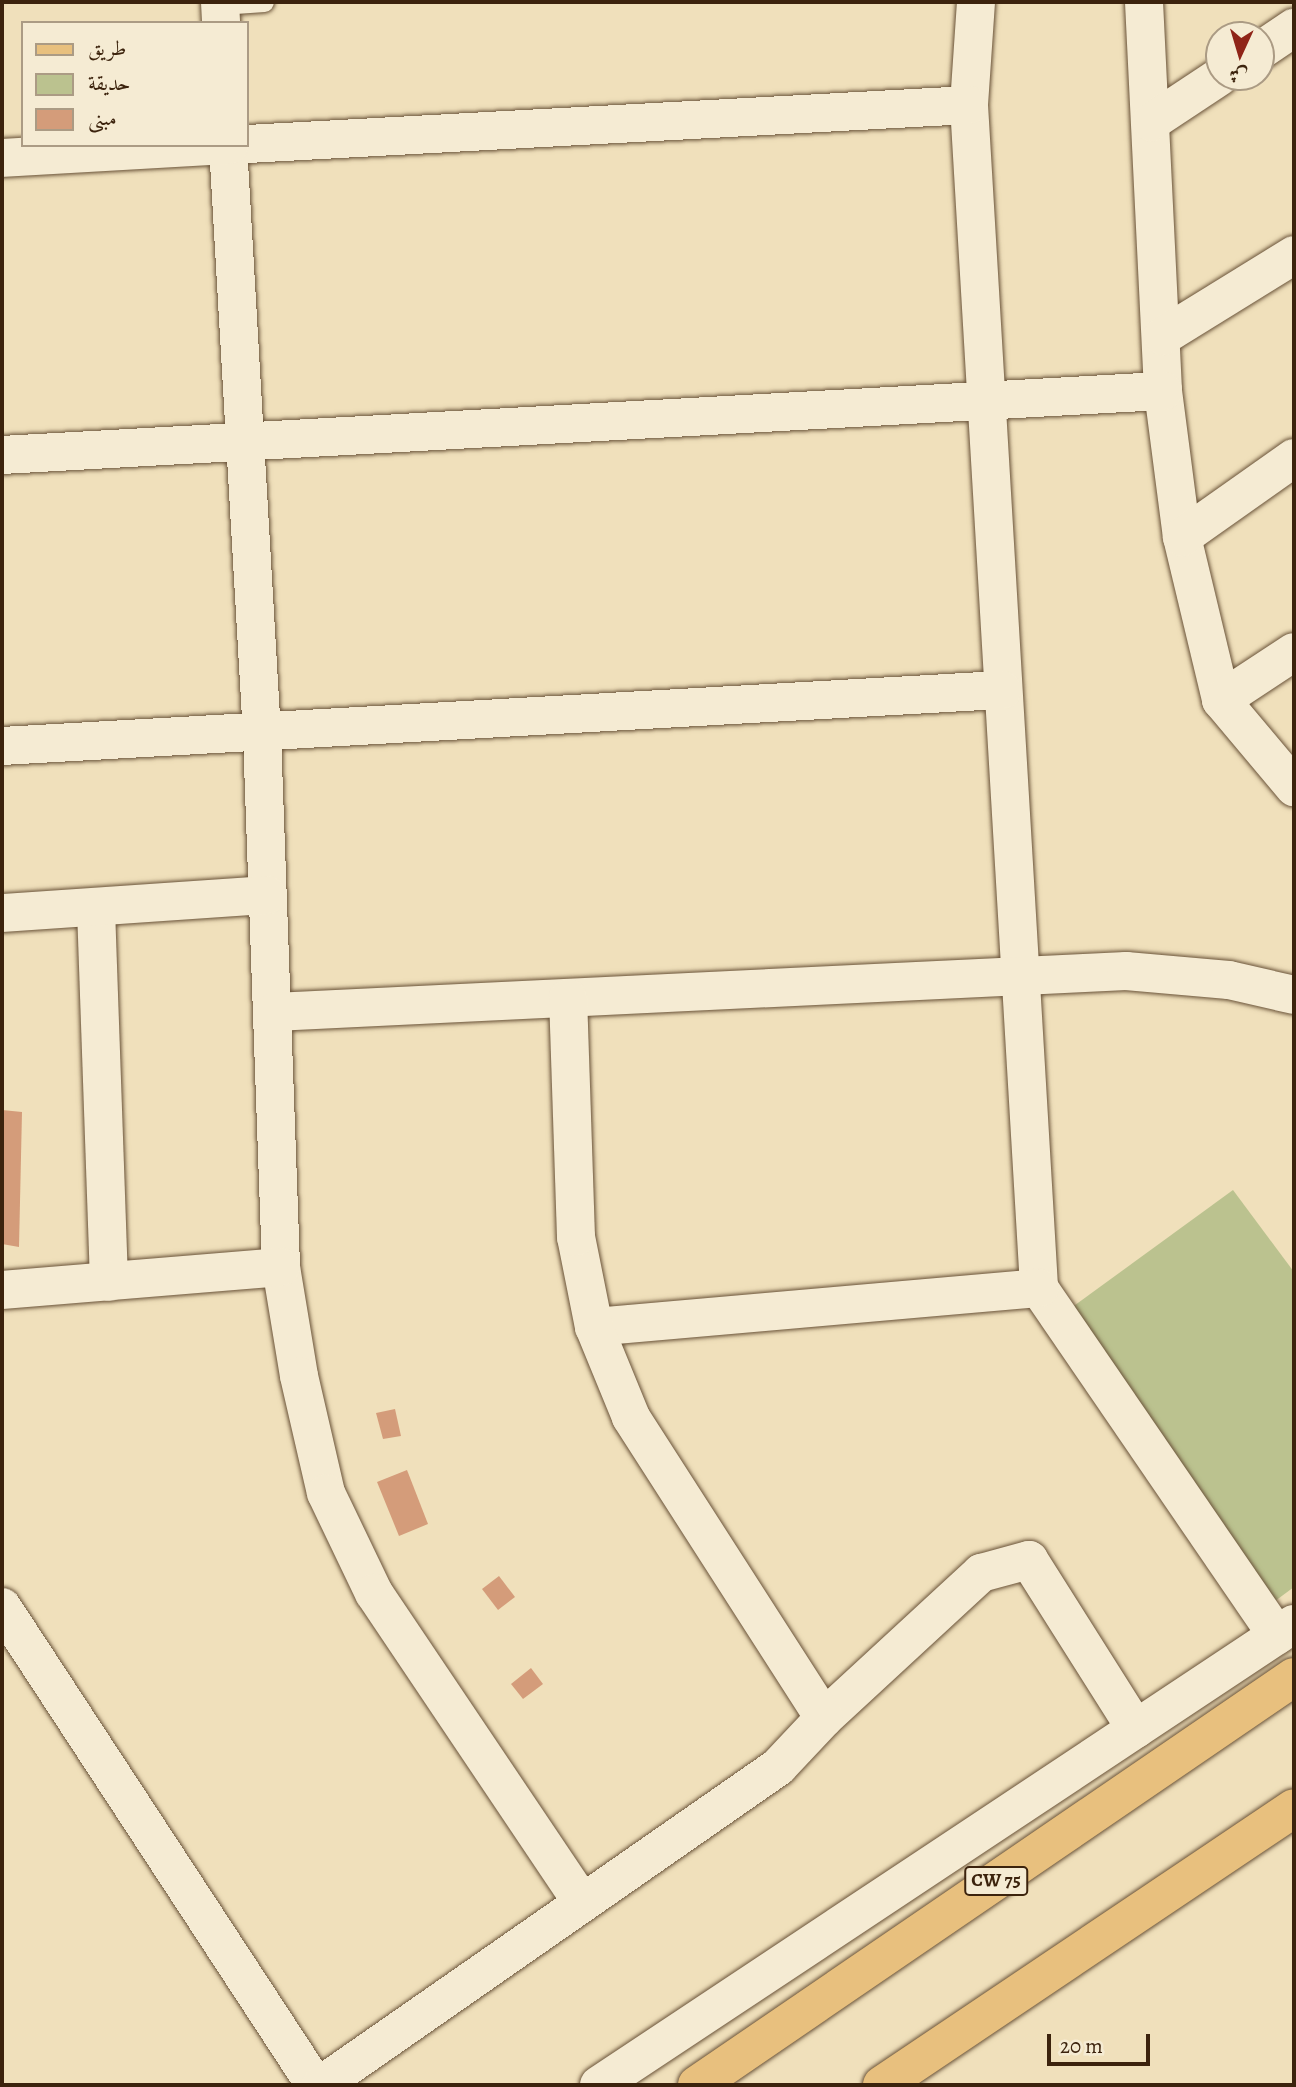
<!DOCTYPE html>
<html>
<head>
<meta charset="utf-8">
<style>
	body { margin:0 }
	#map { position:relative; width:1296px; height:2087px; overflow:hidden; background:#f0e0bb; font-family:Alegreya,Amiri,serif }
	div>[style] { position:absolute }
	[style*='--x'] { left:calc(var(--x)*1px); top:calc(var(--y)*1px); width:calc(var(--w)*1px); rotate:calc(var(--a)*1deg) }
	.green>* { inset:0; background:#bbc28f }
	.building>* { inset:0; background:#d49c7a }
	.roads { filter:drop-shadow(0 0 2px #695238) drop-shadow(0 0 2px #695238) }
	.lane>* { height:19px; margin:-9.5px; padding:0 9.5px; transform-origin:9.5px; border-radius:9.5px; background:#f5ebd3 }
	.street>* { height:38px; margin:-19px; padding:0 19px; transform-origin:19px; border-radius:19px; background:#f5ebd3 }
	.primary>* { height:38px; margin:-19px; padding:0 19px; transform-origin:19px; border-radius:19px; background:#e8c07e }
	span { translate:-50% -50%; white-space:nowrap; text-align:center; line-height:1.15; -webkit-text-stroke:7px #f5ebd3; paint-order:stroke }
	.shield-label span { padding:2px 5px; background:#f5ebd3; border:2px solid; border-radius:5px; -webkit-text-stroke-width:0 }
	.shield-label { font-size:19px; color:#3c230d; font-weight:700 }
	.frame { position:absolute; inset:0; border:4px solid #3c230d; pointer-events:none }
	.legend { position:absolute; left:21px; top:21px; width:228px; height:126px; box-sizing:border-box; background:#f5ebd3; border:2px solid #ab9b84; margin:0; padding:9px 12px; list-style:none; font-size:21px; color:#3c230d }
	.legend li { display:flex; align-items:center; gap:14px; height:35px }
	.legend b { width:35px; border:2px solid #ab9b84 }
	.north { position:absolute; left:1205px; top:21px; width:70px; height:70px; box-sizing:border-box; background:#f5ebd3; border:2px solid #ab9b84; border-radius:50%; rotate:184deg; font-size:19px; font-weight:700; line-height:28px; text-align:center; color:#3c230d }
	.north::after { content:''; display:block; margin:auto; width:24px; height:32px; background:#8f2418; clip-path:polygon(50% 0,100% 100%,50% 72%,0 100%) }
	.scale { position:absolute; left:1047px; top:2034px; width:103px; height:32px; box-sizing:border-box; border:4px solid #3c230d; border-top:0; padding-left:9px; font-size:21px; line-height:24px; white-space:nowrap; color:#3c230d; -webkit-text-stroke:5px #f5ebd3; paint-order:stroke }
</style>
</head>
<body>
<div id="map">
	<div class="green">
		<div style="clip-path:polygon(1233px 1190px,1294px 1272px,1294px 1587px,1271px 1604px,1071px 1308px)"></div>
	</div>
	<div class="building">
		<div style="clip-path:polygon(2px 1110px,22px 1112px,19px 1247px,2px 1244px)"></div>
		<div style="clip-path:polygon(395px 1409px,401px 1436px,383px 1439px,376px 1413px)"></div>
		<div style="clip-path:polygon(407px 1470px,428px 1524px,399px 1536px,377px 1482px)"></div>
		<div style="clip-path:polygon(499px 1576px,515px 1597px,498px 1610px,482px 1589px)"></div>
		<div style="clip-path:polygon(531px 1668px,543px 1684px,523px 1699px,511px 1684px)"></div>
	</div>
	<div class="roads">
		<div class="lane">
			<div style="--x:220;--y:5;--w:44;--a:-3.9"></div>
		</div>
		<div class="street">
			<div style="--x:220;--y:2;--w:21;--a:87"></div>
			<div style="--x:976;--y:2;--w:103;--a:93.9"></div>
			<div style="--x:969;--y:105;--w:1185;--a:86.61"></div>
			<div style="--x:1039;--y:1288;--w:421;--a:55.6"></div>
			<div style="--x:1144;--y:2;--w:389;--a:87.2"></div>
			<div style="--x:1163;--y:391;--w:147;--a:82.6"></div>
			<div style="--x:1182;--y:537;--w:168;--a:76.5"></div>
			<div style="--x:1221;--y:700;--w:114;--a:50"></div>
			<div style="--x:1261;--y:50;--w:40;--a:-34"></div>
			<div style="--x:1151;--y:122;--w:82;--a:-33.5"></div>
			<div style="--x:247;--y:144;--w:723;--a:-3.09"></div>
			<div style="--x:228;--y:145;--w:591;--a:86.7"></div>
			<div style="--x:262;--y:735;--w:532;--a:87.95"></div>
			<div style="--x:281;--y:1267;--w:110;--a:80.6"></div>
			<div style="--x:299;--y:1376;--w:120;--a:77"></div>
			<div style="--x:326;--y:1493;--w:111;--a:64.4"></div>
			<div style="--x:374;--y:1593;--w:371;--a:56.1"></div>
			<div style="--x:2;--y:158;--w:228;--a:-3.3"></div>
			<div style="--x:1163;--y:336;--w:154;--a:-31.7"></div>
			<div style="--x:2;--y:455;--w:1163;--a:-3.16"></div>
			<div style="--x:1182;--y:537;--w:137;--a:-35.2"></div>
			<div style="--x:1221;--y:700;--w:87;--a:-33.3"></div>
			<div style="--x:2;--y:746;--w:1002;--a:-3.21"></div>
			<div style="--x:96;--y:909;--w:373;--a:88"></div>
			<div style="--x:2;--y:913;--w:266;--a:-3.9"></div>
			<div style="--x:274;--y:1012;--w:853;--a:-2.76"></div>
			<div style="--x:1126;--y:971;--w:103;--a:5"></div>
			<div style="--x:1229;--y:980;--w:67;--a:13"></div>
			<div style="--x:2;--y:1290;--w:280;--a:-4.7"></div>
			<div style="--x:594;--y:1327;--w:447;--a:-5"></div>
			<div style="--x:2;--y:1607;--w:571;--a:56.78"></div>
			<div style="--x:824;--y:1718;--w:214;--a:-42.7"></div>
			<div style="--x:981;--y:1573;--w:50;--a:-15.2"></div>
			<div style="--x:1029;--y:1560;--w:200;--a:57.7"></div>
			<div style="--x:321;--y:2085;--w:557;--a:-34.83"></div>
			<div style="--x:778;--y:1767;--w:67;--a:-46.8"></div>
			<div style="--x:824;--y:1718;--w:358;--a:-122.7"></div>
			<div style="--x:631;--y:1417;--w:97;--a:-112.3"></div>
			<div style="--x:594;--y:1327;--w:92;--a:-101.3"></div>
			<div style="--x:576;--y:1237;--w:239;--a:-91.9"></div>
			<div style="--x:599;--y:2085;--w:834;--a:-33.56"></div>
		</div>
		<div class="primary">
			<div style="--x:697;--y:2085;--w:723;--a:-34.35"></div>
			<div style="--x:882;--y:2085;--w:496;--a:-33.9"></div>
		</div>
	</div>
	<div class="shield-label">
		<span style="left:996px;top:1881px">CW 75</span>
	</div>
	<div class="frame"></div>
	<ul class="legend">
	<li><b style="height:9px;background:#e8c07e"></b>طريق</li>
	<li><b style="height:19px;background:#bbc28f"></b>حديقة</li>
	<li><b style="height:19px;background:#d49c7a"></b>مبنى</li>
	</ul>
	<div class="north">ش</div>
	<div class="scale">20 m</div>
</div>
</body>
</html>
